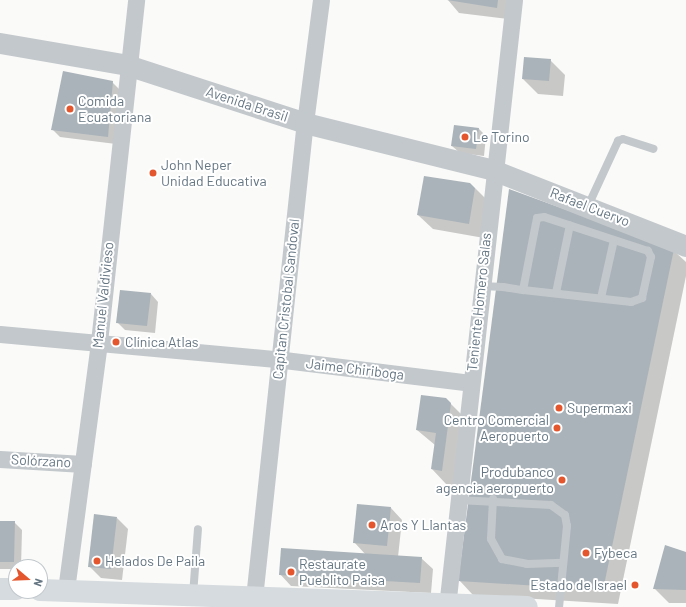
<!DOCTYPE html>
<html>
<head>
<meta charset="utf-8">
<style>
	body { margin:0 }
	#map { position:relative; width:686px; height:607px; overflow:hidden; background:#fafaf8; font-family:Barlow,sans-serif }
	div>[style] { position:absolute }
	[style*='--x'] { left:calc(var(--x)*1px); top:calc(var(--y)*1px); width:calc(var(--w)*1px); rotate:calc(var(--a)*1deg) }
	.shadow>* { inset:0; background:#0003 }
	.building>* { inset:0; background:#aab3b9 }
	.service>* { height:8px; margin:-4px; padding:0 4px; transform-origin:4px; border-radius:4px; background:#c3c8cc }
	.minor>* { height:17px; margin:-8.5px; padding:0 8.5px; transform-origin:8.5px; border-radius:8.5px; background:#c3c8cc }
	.tertiary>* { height:21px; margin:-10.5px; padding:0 10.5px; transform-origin:10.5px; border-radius:10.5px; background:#c3c8cc }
	.primary>* { height:22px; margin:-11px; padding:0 11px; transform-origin:11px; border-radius:11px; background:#d6dbdf }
	.dots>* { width:11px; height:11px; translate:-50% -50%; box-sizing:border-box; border:2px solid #fff; border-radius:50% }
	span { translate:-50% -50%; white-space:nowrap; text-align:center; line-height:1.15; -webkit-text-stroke:4px #fff; paint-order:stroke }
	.poi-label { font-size:14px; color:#657683 }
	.left { translate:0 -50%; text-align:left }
	.right { translate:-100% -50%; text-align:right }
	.street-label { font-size:14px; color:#657683 }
	.north { position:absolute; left:8px; top:559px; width:40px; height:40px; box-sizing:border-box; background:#fff; border:1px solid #c1c8cd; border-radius:50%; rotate:109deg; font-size:11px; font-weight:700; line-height:16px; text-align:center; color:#657683 }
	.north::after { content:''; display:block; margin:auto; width:14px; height:18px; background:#e4572e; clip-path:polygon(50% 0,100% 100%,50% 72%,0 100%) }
</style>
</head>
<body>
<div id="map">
	<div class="shadow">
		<div style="clip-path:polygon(448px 0,510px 0,508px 19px,459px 13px)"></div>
		<div style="clip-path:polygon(550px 60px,565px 75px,563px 96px,538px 94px,523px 79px)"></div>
		<div style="clip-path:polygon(112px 82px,120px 90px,116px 144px,60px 137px,52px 129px)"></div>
		<div style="clip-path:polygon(479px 129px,486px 136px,484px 156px,460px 153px,452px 146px)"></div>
		<div style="clip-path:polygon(475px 188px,490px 203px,484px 238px,433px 229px,418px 215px)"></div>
		<div style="clip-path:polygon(673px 250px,686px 262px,686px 276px,618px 604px,473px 595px,459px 580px)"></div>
		<div style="clip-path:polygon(151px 294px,158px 302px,155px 333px,125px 330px,117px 322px)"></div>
		<div style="clip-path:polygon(446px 399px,461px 414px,456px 485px,446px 484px,432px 469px,435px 445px,417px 430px)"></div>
		<div style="clip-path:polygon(391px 508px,402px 520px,398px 557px,421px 558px,433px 569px,431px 593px,291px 586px,280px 574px,366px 555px,354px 542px)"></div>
		<div style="clip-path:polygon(117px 518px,128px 529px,122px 580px,101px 578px,89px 566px)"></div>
		<div style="clip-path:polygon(0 522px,14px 522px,22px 530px,21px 567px,16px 569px,0 569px)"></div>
		<div style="clip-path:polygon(686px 553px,686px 603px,669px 603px,654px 588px)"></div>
	</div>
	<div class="building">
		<div style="clip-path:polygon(447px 0,498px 0,497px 8px)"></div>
		<div style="clip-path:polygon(524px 57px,551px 59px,549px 81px,522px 79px)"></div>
		<div style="clip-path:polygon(63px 71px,113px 81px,108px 137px,51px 130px)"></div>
		<div style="clip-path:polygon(454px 125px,479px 128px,476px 149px,451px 146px)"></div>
		<div style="clip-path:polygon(424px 176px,470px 183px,475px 188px,469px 224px,417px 215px)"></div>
		<div style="clip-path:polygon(509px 189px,674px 249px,603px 590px,458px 581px)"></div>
		<div style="clip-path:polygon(120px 290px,151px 293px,147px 326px,116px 323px)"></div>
		<div style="clip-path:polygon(421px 395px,446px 398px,451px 403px,442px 471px,431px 469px,436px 433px,416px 430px)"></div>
		<div style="clip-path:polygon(357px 504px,391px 507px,387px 546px,353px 543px)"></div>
		<div style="clip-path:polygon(94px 514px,117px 517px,111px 569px,88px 567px)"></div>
		<div style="clip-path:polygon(0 521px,15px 521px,14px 562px,0 562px)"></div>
		<div style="clip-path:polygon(665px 545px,686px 552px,686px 590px,653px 589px)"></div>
		<div style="clip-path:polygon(281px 548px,422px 557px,420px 583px,279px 575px)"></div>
	</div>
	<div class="service">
		<div style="--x:588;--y:206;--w:72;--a:-65.2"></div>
		<div style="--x:618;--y:141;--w:5;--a:-22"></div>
		<div style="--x:623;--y:139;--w:32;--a:18"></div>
		<div style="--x:482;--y:286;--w:21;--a:3"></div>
		<div style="--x:503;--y:287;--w:20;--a:9"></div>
		<div style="--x:523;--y:290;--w:109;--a:6.3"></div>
		<div style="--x:631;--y:302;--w:12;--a:-20"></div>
		<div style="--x:642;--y:298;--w:42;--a:-77.6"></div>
		<div style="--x:651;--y:257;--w:7;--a:-117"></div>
		<div style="--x:648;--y:251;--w:109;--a:-161.9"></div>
		<div style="--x:544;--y:217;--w:7;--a:172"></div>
		<div style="--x:537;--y:218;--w:73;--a:101"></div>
		<div style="--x:556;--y:293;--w:69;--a:-78.4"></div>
		<div style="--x:601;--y:298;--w:59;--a:-77.4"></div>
		<div style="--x:493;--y:499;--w:40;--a:92.9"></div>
		<div style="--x:491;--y:539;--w:23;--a:61"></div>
		<div style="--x:502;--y:559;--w:25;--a:11"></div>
		<div style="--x:527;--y:564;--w:36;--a:-2"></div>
		<div style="--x:458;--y:500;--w:93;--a:3.1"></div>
		<div style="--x:551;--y:505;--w:17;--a:36"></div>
		<div style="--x:565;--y:515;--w:11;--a:80"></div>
		<div style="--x:567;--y:526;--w:81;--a:95.6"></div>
		<div style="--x:193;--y:595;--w:66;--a:-85.7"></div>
	</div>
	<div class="minor">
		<div style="--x:0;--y:334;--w:277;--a:5.2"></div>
		<div style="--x:276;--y:359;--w:196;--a:7"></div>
		<div style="--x:0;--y:459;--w:83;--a:3.4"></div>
		<div style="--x:66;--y:590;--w:250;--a:-82.4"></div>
		<div style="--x:99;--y:342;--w:344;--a:-83.8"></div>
		<div style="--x:254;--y:598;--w:478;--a:-83.9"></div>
		<div style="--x:305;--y:123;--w:124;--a:-82.6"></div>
		<div style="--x:447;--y:607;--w:611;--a:-83.7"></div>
	</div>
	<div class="tertiary">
		<div style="--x:0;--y:43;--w:129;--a:9.8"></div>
		<div style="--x:127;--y:65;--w:187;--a:18"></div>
		<div style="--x:305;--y:123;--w:194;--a:14"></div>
		<div style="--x:493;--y:170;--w:207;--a:21.5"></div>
	</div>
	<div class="primary">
		<div style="--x:0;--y:589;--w:16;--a:0"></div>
		<div style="--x:40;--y:590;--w:487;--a:2"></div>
	</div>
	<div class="dots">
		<div style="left:70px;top:109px;background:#e4572e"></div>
		<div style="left:465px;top:137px;background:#e4572e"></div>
		<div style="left:153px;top:173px;background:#e4572e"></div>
		<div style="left:116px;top:342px;background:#e4572e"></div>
		<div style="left:559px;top:408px;background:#e4572e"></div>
		<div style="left:557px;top:428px;background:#e4572e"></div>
		<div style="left:562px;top:480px;background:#e4572e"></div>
		<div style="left:372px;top:525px;background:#e4572e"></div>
		<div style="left:586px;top:553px;background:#e4572e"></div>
		<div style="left:97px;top:561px;background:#e4572e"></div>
		<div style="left:291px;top:572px;background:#e4572e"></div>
		<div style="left:635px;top:585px;background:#e4572e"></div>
	</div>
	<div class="poi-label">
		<span class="left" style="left:78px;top:109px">Comida<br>Ecuatoriana</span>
		<span class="left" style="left:473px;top:137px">Le Torino</span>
		<span class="left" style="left:161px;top:173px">John Neper<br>Unidad Educativa</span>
		<span class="left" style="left:125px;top:342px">Clínica Atlas</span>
		<span class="left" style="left:567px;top:408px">Supermaxi</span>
		<span class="right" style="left:549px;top:428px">Centro Comercial<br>Aeropuerto</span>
		<span class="right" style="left:554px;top:480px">Produbanco<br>agencia aeropuerto</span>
		<span class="left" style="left:380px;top:525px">Aros Y Llantas</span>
		<span class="left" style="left:594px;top:553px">Fybeca</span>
		<span class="left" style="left:105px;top:561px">Helados De Paila</span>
		<span class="left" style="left:299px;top:572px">Restaurate<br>Pueblito Paisa</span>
		<span class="right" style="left:627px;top:585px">Estado de Israel</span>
	</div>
	<div class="street-label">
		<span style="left:247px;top:104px;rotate:18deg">Avenida Brasil</span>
		<span style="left:590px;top:207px;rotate:21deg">Rafael Cuervo</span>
		<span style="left:103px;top:295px;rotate:-84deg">Manuel Valdivieso</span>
		<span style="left:286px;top:299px;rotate:-84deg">Capitan Cristobal Sandoval</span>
		<span style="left:479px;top:302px;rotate:-84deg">Teniente Homero Salas</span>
		<span style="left:355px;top:369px;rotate:7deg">Jaime Chiriboga</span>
		<span style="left:41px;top:461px;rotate:3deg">Solórzano</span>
	</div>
	<div class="north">N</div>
</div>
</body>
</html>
